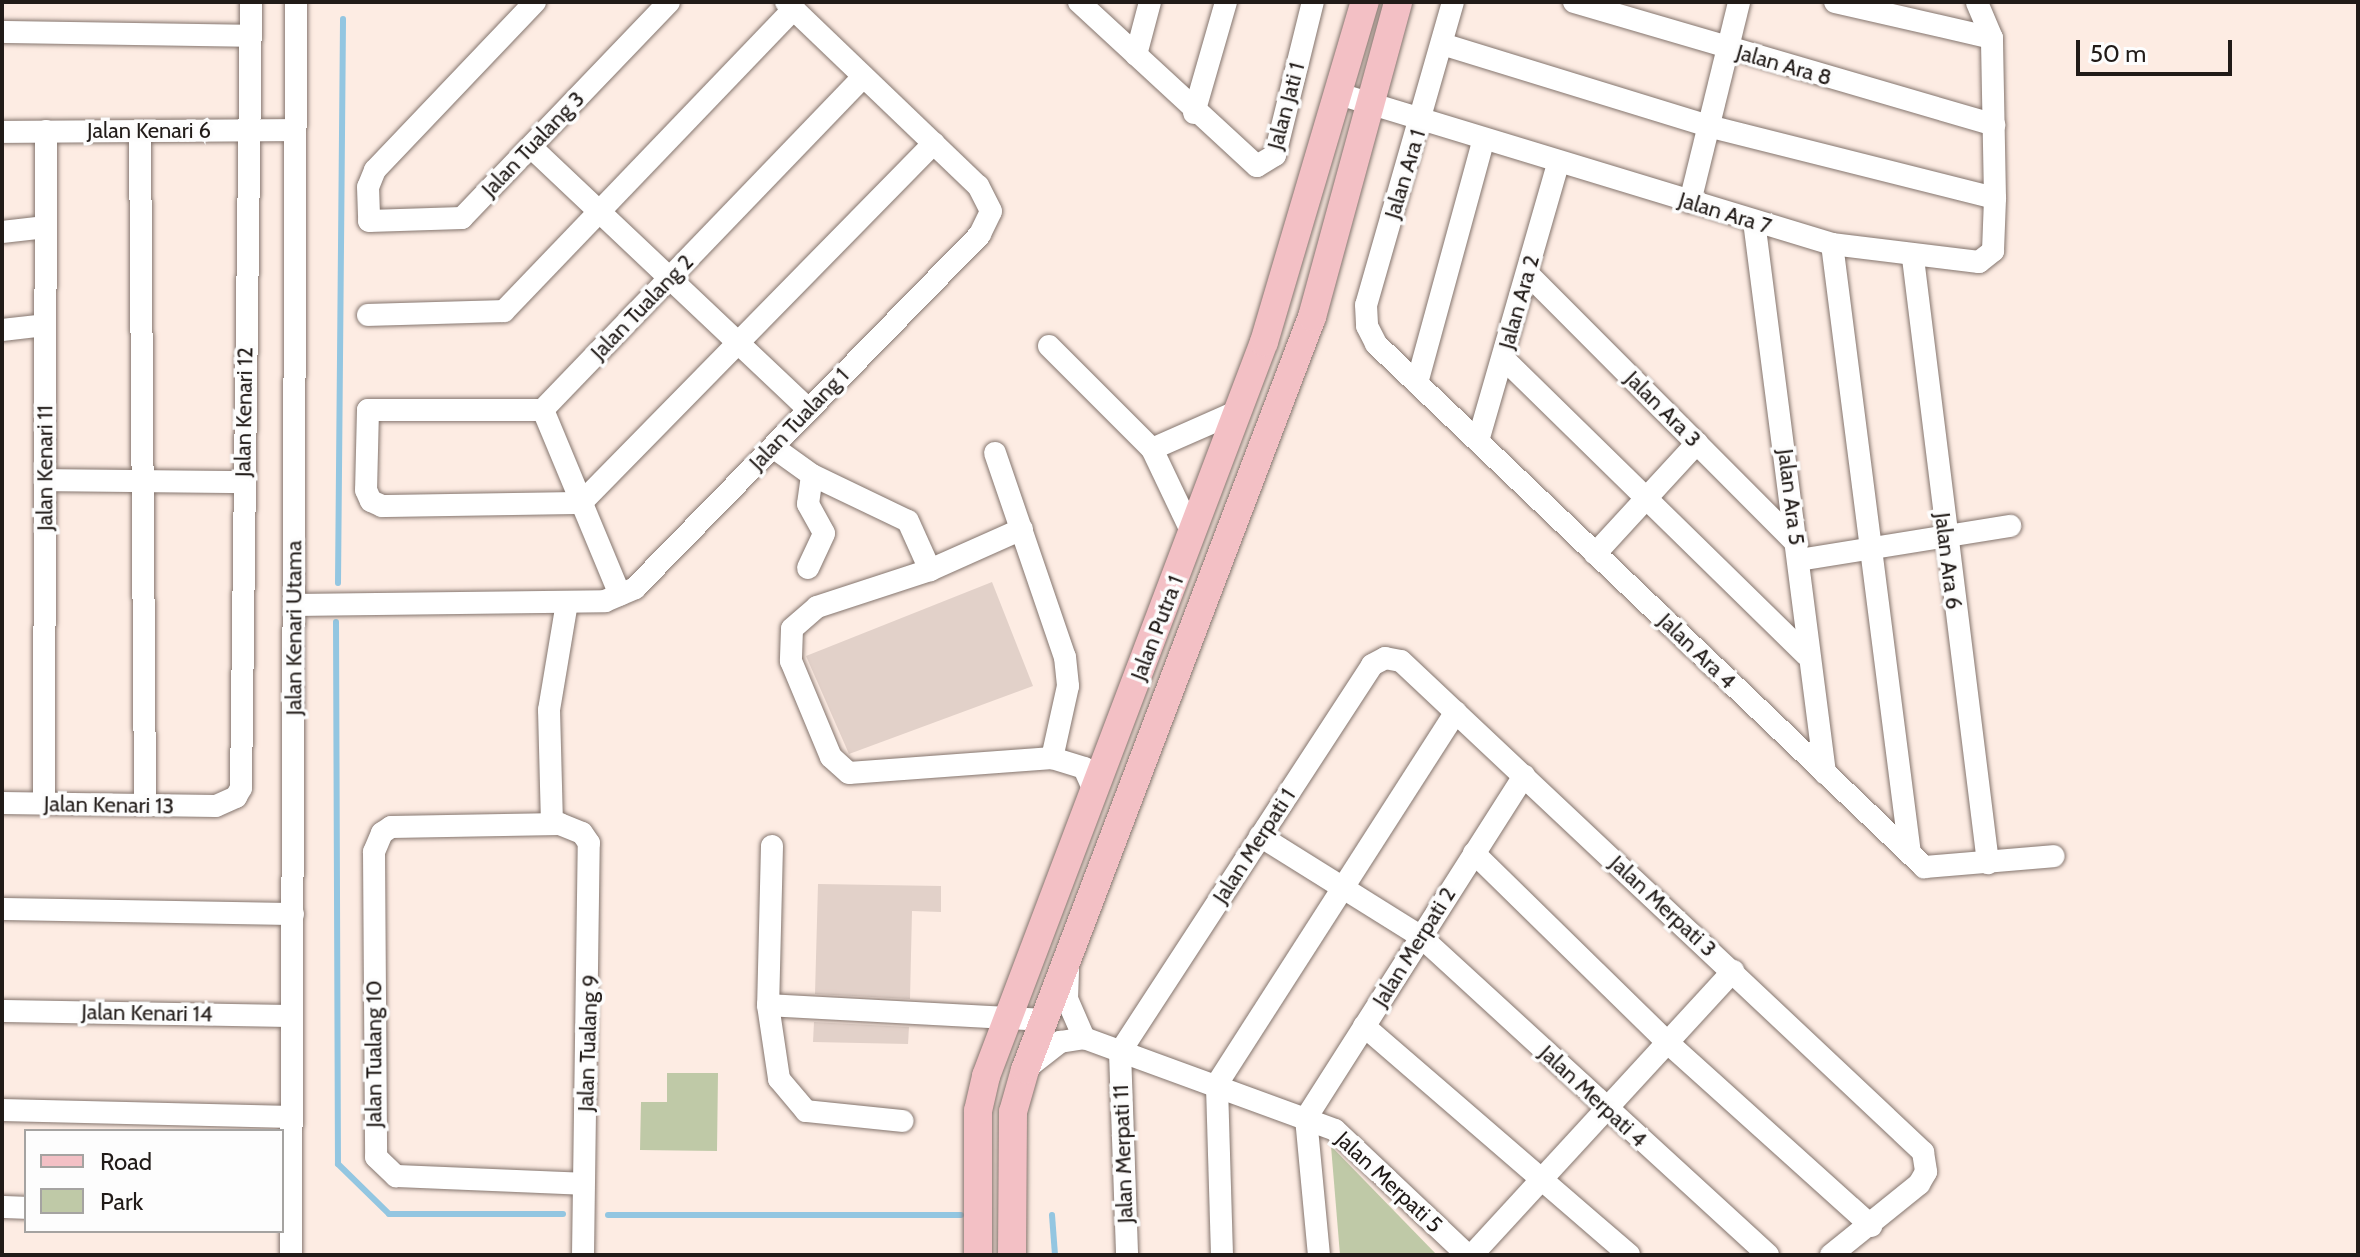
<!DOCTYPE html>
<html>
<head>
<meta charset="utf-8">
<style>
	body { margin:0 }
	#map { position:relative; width:2360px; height:1257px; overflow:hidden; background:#fdece3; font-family:Cabin,sans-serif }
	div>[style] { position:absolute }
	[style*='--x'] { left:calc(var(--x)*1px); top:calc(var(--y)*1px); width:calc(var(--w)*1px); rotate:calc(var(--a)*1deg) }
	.green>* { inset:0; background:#bfc9a7 }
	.stream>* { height:6px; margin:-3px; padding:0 3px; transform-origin:3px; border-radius:3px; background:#93c6e1 }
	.building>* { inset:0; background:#e2d1c9 }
	.roads { filter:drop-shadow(0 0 2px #84756e) drop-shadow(0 0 2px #84756e) }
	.minor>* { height:22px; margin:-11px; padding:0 11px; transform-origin:11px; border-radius:11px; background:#fff }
	.major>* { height:28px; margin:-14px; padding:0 14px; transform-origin:14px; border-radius:14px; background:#f3c0c5 }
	span { translate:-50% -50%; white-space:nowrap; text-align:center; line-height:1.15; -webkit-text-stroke:7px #fdfdfd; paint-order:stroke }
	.street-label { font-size:22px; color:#211b18 }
	.frame { position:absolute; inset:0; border:4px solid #211b18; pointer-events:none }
	.legend { position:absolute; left:24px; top:1129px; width:260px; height:104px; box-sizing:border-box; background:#fdfdfd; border:2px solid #a5a3a1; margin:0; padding:10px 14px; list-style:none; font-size:24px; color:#211b18 }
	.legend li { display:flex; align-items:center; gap:16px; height:40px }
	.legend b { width:40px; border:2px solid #a5a3a1 }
	.scale { position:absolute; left:2076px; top:40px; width:156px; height:36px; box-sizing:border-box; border:4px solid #211b18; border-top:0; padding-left:10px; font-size:24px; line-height:28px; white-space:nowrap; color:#211b18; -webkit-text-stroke:6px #fdfdfd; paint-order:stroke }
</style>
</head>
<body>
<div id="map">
	<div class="green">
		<div style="clip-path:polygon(667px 1073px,718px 1073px,717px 1151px,640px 1150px,641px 1102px,667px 1102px)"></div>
		<div style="clip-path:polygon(1331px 1146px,1437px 1255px,1340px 1255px)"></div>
	</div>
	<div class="stream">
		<div style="--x:338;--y:583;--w:564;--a:-89.49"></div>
		<div style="--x:336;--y:622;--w:542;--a:89.79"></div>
		<div style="--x:338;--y:1164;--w:71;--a:44.4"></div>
		<div style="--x:389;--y:1214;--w:174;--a:0"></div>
		<div style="--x:608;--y:1215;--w:353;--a:0"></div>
		<div style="--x:1052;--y:1215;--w:40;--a:85.7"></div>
	</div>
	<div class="building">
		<div style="clip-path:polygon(992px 582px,1033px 686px,849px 754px,806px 656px)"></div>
		<div style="clip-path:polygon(818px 884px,941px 886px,941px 912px,912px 911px,910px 999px,815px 994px)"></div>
		<div style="clip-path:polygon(814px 1022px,909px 1027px,908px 1044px,813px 1042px)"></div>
	</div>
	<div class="roads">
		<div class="minor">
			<div style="--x:535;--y:2;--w:232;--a:133.6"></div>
			<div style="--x:375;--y:170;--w:18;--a:112"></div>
			<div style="--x:368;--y:187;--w:34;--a:88"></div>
			<div style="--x:369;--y:221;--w:93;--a:-1.8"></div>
			<div style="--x:462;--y:218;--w:299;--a:-46.2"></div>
			<div style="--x:1079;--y:2;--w:242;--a:42.7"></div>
			<div style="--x:1257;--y:166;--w:21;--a:-31"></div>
			<div style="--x:1275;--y:155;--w:158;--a:-76.1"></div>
			<div style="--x:1453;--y:2;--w:315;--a:106"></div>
			<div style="--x:1366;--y:305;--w:21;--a:87"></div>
			<div style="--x:1367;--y:326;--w:20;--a:63"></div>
			<div style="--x:1376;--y:344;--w:758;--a:43.66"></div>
			<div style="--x:1924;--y:867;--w:130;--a:-4.8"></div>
			<div style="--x:1574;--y:2;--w:438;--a:16.3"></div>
			<div style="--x:1835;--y:2;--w:161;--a:12.9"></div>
			<div style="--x:2;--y:32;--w:249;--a:0.9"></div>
			<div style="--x:1442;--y:44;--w:278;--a:17.1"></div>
			<div style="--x:1708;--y:126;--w:296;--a:14.1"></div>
			<div style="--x:1136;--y:55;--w:55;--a:-75.2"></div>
			<div style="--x:862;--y:78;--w:460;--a:133.9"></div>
			<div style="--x:543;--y:410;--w:175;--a:180"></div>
			<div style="--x:368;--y:410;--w:80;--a:91.4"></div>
			<div style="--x:366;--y:490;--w:12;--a:66"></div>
			<div style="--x:371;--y:501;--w:12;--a:24"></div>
			<div style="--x:382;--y:506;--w:199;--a:-0.9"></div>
			<div style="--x:581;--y:503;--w:504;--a:-45.56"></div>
			<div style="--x:1339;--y:94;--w:515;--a:16.92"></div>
			<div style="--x:1832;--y:244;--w:148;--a:7"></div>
			<div style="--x:1979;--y:262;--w:18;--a:-38"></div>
			<div style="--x:1993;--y:251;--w:53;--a:-87.8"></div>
			<div style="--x:1995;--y:198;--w:160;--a:-91.1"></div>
			<div style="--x:1992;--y:38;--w:39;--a:-113"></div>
			<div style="--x:1194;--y:113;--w:116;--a:-73.9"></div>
			<div style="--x:140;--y:131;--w:674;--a:89.57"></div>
			<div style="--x:2;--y:132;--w:293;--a:-0.4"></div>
			<div style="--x:531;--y:147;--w:381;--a:43.4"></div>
			<div style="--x:1690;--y:202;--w:206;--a:-76.2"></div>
			<div style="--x:1754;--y:221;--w:557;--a:82.67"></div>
			<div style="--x:2;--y:232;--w:44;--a:-6.5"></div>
			<div style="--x:1832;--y:244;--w:615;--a:82.71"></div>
			<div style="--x:1913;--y:258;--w:610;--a:82.93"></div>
			<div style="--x:1528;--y:274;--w:381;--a:45.1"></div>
			<div style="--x:368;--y:315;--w:136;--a:-1.7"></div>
			<div style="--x:504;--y:311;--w:419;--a:-46.2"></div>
			<div style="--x:2;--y:330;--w:43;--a:-6.6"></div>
			<div style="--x:1049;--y:346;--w:146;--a:45"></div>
			<div style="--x:1152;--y:449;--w:94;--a:-23.8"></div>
			<div style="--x:1503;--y:358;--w:424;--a:44.4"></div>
			<div style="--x:1417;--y:383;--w:251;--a:-74.7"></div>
			<div style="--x:543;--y:410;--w:200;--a:67.4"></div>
			<div style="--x:1478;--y:441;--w:289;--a:-73.9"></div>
			<div style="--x:773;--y:447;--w:48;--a:35.7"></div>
			<div style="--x:812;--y:475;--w:106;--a:25.6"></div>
			<div style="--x:908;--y:521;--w:54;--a:65.8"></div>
			<div style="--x:1152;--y:449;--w:95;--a:64.5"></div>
			<div style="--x:995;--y:453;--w:216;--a:71.1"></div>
			<div style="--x:1065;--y:657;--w:29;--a:84"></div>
			<div style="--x:1068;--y:686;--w:74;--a:102.5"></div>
			<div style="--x:45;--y:480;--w:197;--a:0.6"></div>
			<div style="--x:1022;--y:529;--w:101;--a:156"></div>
			<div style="--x:930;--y:570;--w:119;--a:161.9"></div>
			<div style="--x:817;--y:607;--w:33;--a:139"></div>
			<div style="--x:792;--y:629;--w:32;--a:92"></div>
			<div style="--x:791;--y:661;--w:104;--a:67.4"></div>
			<div style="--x:831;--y:757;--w:24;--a:42"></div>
			<div style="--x:849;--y:773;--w:204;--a:-4.2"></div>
			<div style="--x:1052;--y:758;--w:34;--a:17"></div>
			<div style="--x:1084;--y:768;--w:27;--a:66"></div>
			<div style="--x:1595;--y:554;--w:151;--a:-47.4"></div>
			<div style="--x:1799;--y:560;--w:214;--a:-9.2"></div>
			<div style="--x:808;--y:568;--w:38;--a:-65"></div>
			<div style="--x:824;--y:533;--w:33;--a:-119"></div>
			<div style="--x:808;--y:504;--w:29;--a:-82"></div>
			<div style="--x:294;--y:605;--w:311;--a:-0.7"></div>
			<div style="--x:605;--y:601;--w:33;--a:-23"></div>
			<div style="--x:635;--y:588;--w:494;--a:-45.7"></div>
			<div style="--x:980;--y:234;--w:25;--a:-64"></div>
			<div style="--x:991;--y:211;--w:28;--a:-117"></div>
			<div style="--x:978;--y:186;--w:266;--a:-136.2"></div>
			<div style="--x:2;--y:803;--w:214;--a:0.8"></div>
			<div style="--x:216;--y:806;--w:22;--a:-24"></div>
			<div style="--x:236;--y:797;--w:10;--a:-61"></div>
			<div style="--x:241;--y:788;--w:786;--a:-89.27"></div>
			<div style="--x:44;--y:804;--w:673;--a:-89.83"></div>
			<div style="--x:552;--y:824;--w:114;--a:-91.5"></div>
			<div style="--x:549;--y:710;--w:109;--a:-80.5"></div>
			<div style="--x:1260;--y:836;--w:189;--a:32"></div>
			<div style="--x:1420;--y:936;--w:472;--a:42.5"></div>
			<div style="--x:772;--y:846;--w:159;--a:91.4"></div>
			<div style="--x:768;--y:1005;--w:75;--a:81.5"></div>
			<div style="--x:779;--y:1079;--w:42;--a:49.8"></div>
			<div style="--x:806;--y:1111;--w:97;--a:5.9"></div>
			<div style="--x:1474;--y:853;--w:270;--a:44.4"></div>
			<div style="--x:1667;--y:1042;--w:275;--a:42"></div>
			<div style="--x:2;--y:909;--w:291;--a:1"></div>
			<div style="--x:1068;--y:971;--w:28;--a:92"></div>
			<div style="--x:1067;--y:999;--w:43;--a:66.4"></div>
			<div style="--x:768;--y:1005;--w:276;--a:3.1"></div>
			<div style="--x:2;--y:1011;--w:290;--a:1"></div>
			<div style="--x:1364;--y:1026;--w:350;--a:40.8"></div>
			<div style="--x:1120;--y:1052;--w:462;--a:-56.9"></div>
			<div style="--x:1372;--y:665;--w:15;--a:-28"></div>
			<div style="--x:1385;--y:658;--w:16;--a:11"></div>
			<div style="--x:1401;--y:661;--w:717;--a:43.25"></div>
			<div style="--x:1923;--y:1152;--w:20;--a:81"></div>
			<div style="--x:1926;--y:1172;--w:14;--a:120"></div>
			<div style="--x:1919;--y:1184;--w:113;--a:141.1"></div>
			<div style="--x:1120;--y:1052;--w:203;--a:88"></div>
			<div style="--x:1028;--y:1067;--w:41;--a:-38"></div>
			<div style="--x:1060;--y:1042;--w:24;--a:-9"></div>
			<div style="--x:1084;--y:1038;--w:267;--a:20.1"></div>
			<div style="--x:1335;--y:1130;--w:182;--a:43.4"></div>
			<div style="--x:2;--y:1110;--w:290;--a:1.4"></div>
			<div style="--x:1306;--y:1118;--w:406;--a:-57.5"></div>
			<div style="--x:1306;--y:1118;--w:138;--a:84.6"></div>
			<div style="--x:2;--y:1207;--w:24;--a:2"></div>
			<div style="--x:291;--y:1255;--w:1253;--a:-89.77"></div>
			<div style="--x:583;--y:1255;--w:412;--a:-89.2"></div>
			<div style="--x:589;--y:843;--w:12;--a:-125"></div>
			<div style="--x:582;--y:833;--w:24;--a:-158"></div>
			<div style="--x:560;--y:824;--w:169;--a:179"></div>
			<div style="--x:391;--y:827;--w:11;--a:146"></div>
			<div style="--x:382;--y:833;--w:21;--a:113"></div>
			<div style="--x:374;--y:852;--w:305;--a:89.6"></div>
			<div style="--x:376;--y:1157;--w:28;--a:44"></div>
			<div style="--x:396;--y:1176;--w:187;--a:2.4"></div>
			<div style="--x:1222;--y:1255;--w:171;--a:-91.7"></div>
			<div style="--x:1217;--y:1084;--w:442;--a:-57.3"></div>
			<div style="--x:1472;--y:1255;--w:386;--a:-47.4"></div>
		</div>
		<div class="major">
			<div style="--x:978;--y:1255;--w:144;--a:-90"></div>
			<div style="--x:978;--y:1111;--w:36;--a:-77"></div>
			<div style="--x:986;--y:1076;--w:785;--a:-69.26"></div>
			<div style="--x:1264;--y:342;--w:355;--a:-73.5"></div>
			<div style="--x:1012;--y:1255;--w:143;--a:-89.6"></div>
			<div style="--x:1013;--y:1112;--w:44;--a:-74.1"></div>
			<div style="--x:1025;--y:1070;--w:806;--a:-69.14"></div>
			<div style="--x:1312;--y:317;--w:327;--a:-74.7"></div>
		</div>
	</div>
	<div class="street-label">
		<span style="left:1784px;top:65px;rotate:16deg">Jalan Ara 8</span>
		<span style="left:1286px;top:106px;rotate:-75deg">Jalan Jati 1</span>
		<span style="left:149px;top:131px">Jalan Kenari 6</span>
		<span style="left:533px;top:144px;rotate:-46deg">Jalan Tualang 3</span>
		<span style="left:1405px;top:174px;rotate:-73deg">Jalan Ara 1</span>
		<span style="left:1725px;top:213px;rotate:17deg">Jalan Ara 7</span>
		<span style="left:1519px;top:302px;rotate:-74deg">Jalan Ara 2</span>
		<span style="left:642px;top:307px;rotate:-46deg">Jalan Tualang 2</span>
		<span style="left:1663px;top:409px;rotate:45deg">Jalan Ara 3</span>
		<span style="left:244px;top:412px;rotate:-89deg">Jalan Kenari 12</span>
		<span style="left:799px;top:419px;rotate:-46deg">Jalan Tualang 1</span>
		<span style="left:45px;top:468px;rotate:-90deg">Jalan Kenari 11</span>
		<span style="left:1791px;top:497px;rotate:83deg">Jalan Ara 5</span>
		<span style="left:1948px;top:561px;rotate:83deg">Jalan Ara 6</span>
		<span style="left:294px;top:628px;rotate:-90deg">Jalan Kenari Utama</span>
		<span style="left:1157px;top:628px;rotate:-69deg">Jalan Putra 1</span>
		<span style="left:1697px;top:651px;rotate:44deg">Jalan Ara 4</span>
		<span style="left:109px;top:805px;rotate:1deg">Jalan Kenari 13</span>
		<span style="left:1254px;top:846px;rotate:-57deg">Jalan Merpati 1</span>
		<span style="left:1663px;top:906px;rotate:43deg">Jalan Merpati 3</span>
		<span style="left:1414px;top:947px;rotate:-58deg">Jalan Merpati 2</span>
		<span style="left:147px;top:1013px;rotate:1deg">Jalan Kenari 14</span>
		<span style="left:588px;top:1043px;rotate:-88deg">Jalan Tualang 9</span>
		<span style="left:374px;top:1054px;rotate:-90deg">Jalan Tualang 10</span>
		<span style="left:1593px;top:1096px;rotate:43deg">Jalan Merpati 4</span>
		<span style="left:1123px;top:1154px;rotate:-92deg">Jalan Merpati 11</span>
		<span style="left:1389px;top:1182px;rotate:43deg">Jalan Merpati 5</span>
	</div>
	<div class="frame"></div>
	<ul class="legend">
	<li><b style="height:10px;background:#f3c0c5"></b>Road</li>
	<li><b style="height:22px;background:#bfc9a7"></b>Park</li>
	</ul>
	<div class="scale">50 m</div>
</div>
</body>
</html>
